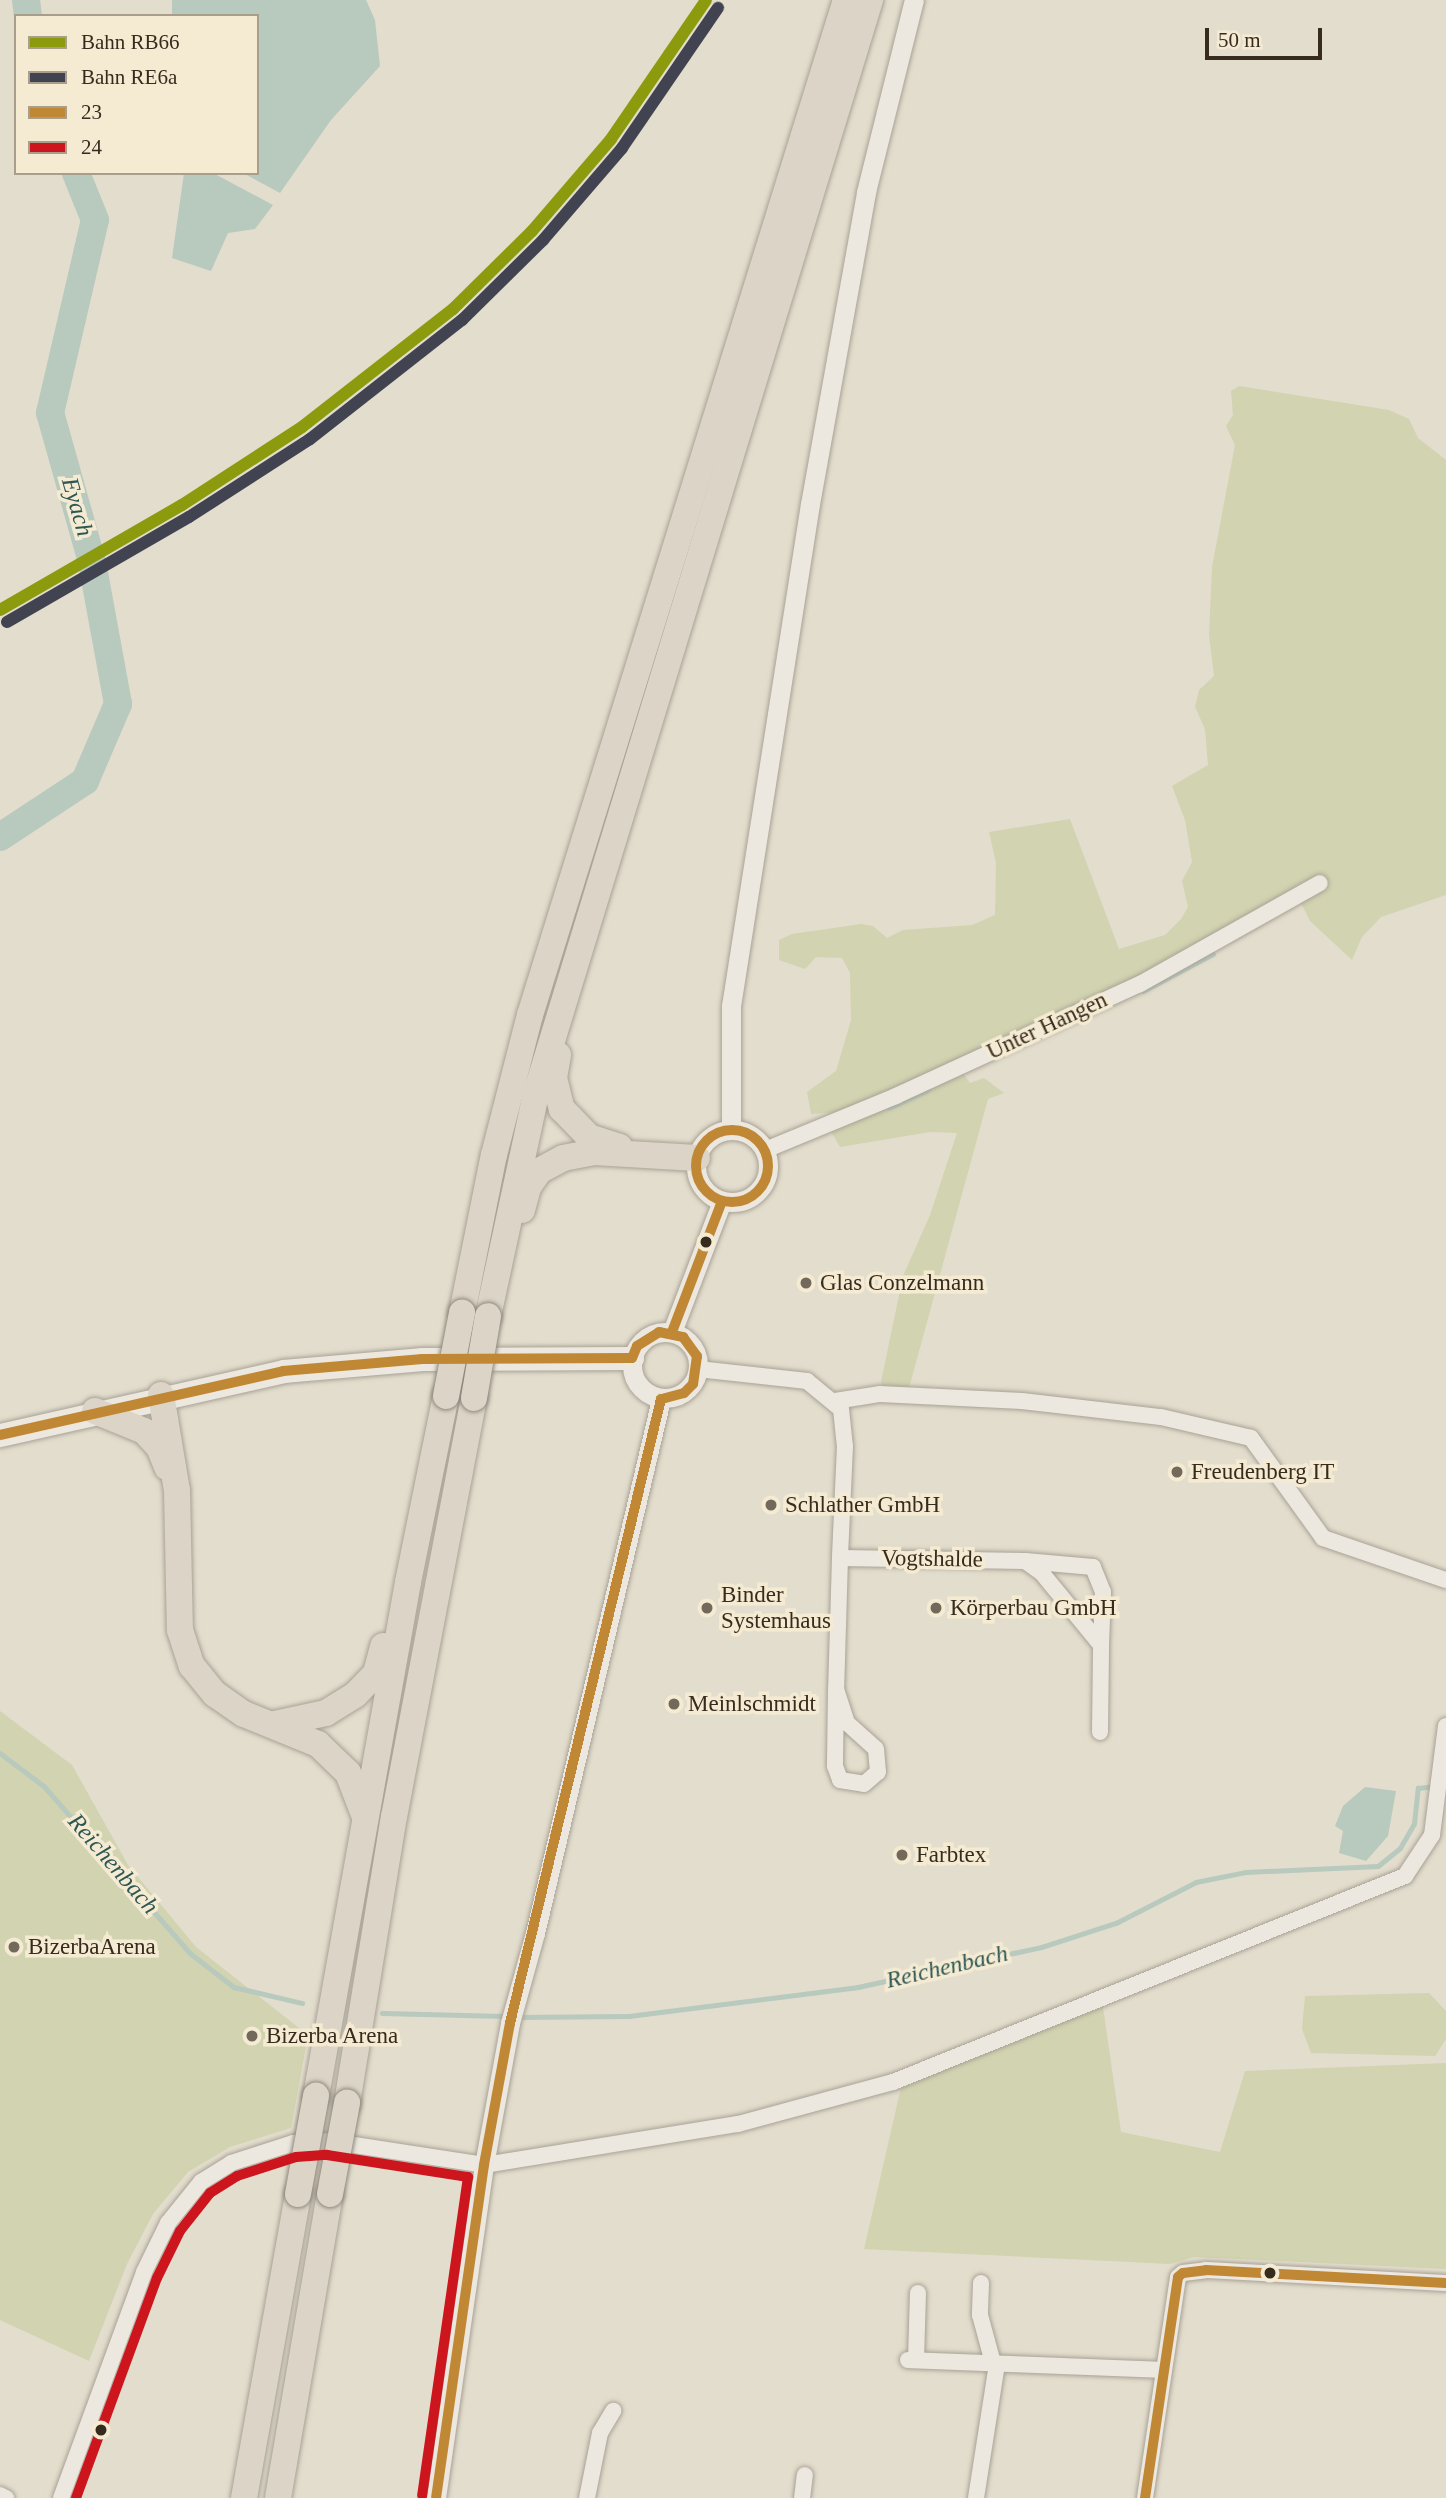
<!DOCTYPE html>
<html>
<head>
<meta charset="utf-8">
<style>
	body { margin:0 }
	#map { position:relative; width:1446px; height:2498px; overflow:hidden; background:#e3ddcd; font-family:"Times New Roman",serif }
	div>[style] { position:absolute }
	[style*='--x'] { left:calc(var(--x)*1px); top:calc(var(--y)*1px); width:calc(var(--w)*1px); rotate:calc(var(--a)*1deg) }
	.green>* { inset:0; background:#d2d3b0 }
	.water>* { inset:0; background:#b8c9be }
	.stream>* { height:4.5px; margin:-2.25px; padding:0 2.25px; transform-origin:2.25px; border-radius:2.25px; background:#b8c9be }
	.river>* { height:28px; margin:-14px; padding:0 14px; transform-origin:14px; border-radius:14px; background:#b8c9be }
	.roads { filter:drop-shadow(0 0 2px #a8a296) drop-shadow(0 0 2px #a8a296) }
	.minor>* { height:16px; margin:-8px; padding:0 8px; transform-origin:8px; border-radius:8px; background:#ece8df }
	.tertiary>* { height:19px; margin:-9.5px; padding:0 9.5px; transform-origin:9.5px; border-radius:9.5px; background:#ece8df }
	.tertiary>.ring { margin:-9.5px; padding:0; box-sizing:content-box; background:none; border:19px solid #ece8df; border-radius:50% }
	.secondary>* { height:23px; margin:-11.5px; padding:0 11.5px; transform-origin:11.5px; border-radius:11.5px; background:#ece8df }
	.trunk>* { height:26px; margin:-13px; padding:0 13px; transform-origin:13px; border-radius:13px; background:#dcd5c7 }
	.bridges { filter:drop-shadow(0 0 2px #8e887d) drop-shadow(0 0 2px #8e887d) }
	.trunk-bridge>* { height:26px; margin:-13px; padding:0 13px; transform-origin:13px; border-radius:13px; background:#dcd5c7 }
	.bus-1>* { height:10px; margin:-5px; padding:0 5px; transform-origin:5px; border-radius:5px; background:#c08835 }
	.bus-1>.ring { margin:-5px; padding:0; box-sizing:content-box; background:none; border:10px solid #c08835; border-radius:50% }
	.bus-2>* { height:10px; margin:-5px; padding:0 5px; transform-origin:5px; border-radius:5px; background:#cd151d }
	.rail-1>* { height:12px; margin:-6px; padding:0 6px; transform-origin:6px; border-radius:6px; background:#8c9b0d }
	.rail-2>* { height:12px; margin:-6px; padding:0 6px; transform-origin:6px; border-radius:6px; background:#424351 }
	.dots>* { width:19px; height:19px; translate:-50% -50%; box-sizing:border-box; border:4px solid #f5ebd3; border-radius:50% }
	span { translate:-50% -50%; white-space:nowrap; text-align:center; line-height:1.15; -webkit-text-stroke:7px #f5ebd3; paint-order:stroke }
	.street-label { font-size:23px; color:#372b1e }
	.poi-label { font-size:23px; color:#372b1e }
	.left { translate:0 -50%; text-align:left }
	.water-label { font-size:24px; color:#2e5754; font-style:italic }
	.legend { position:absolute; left:14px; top:14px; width:245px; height:161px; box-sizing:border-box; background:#f5ebd3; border:2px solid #a99e8b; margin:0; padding:9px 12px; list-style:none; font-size:21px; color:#372b1e }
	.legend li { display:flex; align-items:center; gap:14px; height:35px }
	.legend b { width:35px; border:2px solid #a99e8b }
	.scale { position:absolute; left:1205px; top:28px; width:117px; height:32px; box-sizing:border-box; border:4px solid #372b1e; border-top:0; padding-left:9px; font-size:21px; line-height:24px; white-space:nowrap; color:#372b1e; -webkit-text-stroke:5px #f5ebd3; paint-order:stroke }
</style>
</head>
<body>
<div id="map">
	<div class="green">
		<div style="clip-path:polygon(1239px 386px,1389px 410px,1409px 419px,1418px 438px,1446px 460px,1446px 895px,1381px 917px,1362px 937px,1352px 960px,1310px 921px,1301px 903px,1233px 942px,958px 1066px,970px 1083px,984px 1078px,1004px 1093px,988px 1099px,909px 1388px,886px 1392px,881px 1382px,903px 1276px,930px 1215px,957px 1133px,930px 1132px,840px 1147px,830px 1130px,837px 1112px,811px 1114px,807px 1092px,836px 1071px,851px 1020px,850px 973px,842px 958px,816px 957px,805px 969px,779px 960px,779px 940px,792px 934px,861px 924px,873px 926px,887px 938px,903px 930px,972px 925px,995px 915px,996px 863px,989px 832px,1070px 819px,1119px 949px,1165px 935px,1181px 919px,1188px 907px,1182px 881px,1192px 862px,1185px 820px,1172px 786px,1208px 765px,1205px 729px,1195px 707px,1199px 690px,1214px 676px,1209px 635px,1212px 567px,1235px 445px,1226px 426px,1233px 415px,1231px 391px)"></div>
		<div style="clip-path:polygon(0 1711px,72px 1765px,128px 1865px,196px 1947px,308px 2035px,291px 2128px,230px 2147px,188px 2172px,153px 2214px,127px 2264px,89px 2361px,0 2320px)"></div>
		<div style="clip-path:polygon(1429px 1993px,1446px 2011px,1446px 2039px,1435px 2056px,1311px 2053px,1302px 2029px,1305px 1996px)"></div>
		<div style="clip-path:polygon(1102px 2000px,1121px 2132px,1220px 2152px,1245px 2071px,1446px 2063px,1446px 2269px,1194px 2257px,1170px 2264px,864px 2249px,902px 2083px)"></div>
	</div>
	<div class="water">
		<div style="clip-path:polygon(172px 0,366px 0,375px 20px,380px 66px,331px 120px,280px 193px,243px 173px,257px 173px,257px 16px,172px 16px)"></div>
		<div style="clip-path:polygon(184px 173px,213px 173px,273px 205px,255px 229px,228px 233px,211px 271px,172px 258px)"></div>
		<div style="clip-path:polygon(1365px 1787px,1396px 1791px,1388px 1836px,1366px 1861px,1339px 1853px,1343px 1831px,1335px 1826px,1343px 1806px)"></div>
	</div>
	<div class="stream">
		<div style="--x:1143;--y:991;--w:79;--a:-27.9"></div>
		<div style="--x:889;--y:1108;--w:43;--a:-24.8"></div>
		<div style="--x:0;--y:1753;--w:55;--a:36.9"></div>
		<div style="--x:44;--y:1786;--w:222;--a:48.8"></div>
		<div style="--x:190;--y:1953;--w:56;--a:37.7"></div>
		<div style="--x:234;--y:1987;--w:70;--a:13.2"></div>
		<div style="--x:382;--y:2013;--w:123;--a:1.4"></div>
		<div style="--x:517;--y:2017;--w:112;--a:-0.5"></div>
		<div style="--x:629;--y:2016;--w:231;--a:-7.2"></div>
		<div style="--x:858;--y:1987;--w:188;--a:-12.3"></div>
		<div style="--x:1042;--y:1947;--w:78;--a:-18"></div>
		<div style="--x:1116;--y:1923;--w:90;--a:-27.1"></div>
		<div style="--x:1196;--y:1882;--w:51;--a:-11.3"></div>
		<div style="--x:1246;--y:1872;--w:132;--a:-2.6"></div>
		<div style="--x:1378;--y:1866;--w:28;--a:-39"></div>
		<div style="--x:1400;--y:1848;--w:28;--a:-60"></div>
		<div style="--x:1414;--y:1824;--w:36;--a:-84"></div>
		<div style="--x:1418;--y:1788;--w:17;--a:-7"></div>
	</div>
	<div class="river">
		<div style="--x:26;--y:0;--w:16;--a:83"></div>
		<div style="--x:0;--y:837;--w:102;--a:-33.4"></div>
		<div style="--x:85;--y:781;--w:84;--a:-66.8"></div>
		<div style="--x:118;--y:704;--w:144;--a:-100.4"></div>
		<div style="--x:92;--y:562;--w:155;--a:-105.7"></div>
		<div style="--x:50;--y:413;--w:198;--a:-76.9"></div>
		<div style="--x:95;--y:220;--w:51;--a:-112"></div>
	</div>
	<div class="roads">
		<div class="minor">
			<div style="--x:765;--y:1150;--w:142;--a:-22.4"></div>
			<div style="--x:896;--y:1096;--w:268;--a:-24.7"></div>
			<div style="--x:1140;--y:984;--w:206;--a:-29.3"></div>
			<div style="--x:698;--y:1369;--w:110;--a:6.3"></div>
			<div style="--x:807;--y:1381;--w:44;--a:39.5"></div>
			<div style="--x:841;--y:1409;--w:37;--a:84"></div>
			<div style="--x:845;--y:1446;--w:112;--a:92.6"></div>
			<div style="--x:840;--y:1558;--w:132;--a:91.7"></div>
			<div style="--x:836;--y:1690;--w:76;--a:90.8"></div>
			<div style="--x:835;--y:1766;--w:15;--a:70"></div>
			<div style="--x:840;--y:1780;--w:24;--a:9"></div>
			<div style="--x:864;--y:1784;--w:18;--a:-41"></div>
			<div style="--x:878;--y:1772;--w:23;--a:-95"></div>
			<div style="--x:876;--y:1749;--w:39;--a:-138"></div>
			<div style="--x:847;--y:1723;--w:35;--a:-108"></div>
			<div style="--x:835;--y:1401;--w:46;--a:-8.8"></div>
			<div style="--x:880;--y:1394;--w:142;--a:2.8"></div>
			<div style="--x:1022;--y:1401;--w:140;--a:6.6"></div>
			<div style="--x:1161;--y:1417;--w:92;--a:13.1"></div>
			<div style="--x:1251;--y:1438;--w:123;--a:54.2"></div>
			<div style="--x:1323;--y:1538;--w:130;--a:18.9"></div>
			<div style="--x:840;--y:1558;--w:185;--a:0.9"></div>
			<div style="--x:1025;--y:1561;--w:19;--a:35"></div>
			<div style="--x:1041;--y:1572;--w:94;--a:50.6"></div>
			<div style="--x:1101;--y:1645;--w:53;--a:-87.8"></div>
			<div style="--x:1103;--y:1592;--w:27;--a:-112"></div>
			<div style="--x:1093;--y:1567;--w:68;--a:-175"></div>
			<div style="--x:1100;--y:1732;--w:87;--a:-89.3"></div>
			<div style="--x:981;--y:2283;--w:32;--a:92"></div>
			<div style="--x:980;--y:2315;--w:50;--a:74.8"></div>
			<div style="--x:908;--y:2360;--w:256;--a:2.2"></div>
			<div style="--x:916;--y:2360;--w:67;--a:-88.3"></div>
			<div style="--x:0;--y:2495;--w:7;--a:27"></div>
			<div style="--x:61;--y:2498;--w:241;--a:-69.8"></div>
			<div style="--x:144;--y:2272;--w:55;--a:-63.9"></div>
			<div style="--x:168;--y:2223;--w:53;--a:-51.2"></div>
			<div style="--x:201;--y:2182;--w:36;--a:-32"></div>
			<div style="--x:231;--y:2163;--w:65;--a:-17.9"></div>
			<div style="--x:293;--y:2143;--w:35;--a:-3"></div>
			<div style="--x:328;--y:2141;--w:158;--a:8.7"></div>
			<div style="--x:484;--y:2165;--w:257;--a:-9.2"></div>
			<div style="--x:738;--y:2124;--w:161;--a:-15.2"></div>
			<div style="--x:893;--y:2082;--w:552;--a:-21.92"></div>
			<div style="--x:1405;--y:1876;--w:49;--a:-56.6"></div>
			<div style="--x:1432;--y:1835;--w:110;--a:-82.7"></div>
			<div style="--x:587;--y:2498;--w:66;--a:-78.7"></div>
			<div style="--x:600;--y:2433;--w:26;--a:-59"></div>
			<div style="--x:802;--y:2498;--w:23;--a:-83"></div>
			<div style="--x:976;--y:2498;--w:136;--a:-81.1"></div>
			<div style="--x:1145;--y:2498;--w:223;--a:-81.5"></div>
			<div style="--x:1178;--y:2277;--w:6;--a:-39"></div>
			<div style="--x:1183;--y:2273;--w:23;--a:-7"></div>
			<div style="--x:1206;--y:2270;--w:240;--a:3.1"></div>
		</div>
		<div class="tertiary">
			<div style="--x:731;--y:1130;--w:124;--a:-90"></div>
			<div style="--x:731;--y:1006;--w:508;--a:-81.06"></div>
			<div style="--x:810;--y:504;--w:317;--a:-79.8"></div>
			<div style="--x:866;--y:192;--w:198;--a:-76"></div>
			<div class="ring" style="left:696px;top:1130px;width:53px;height:53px"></div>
			<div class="ring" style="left:632px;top:1332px;width:47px;height:47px"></div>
			<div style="--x:672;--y:1332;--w:140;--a:-69.1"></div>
			<div style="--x:436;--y:2498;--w:336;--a:-81.8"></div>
			<div style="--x:484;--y:2165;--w:144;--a:-79.6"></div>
			<div style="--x:510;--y:2023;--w:93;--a:-74.5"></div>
			<div style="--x:535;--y:1933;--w:549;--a:-76.72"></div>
		</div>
		<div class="secondary">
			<div style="--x:0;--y:1435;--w:290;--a:-12.7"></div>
			<div style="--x:283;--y:1371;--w:140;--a:-4.9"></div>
			<div style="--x:422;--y:1359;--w:210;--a:-0.3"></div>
		</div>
		<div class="trunk">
			<div style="--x:558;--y:1055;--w:23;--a:100"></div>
			<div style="--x:554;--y:1078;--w:32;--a:76"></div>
			<div style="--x:562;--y:1109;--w:39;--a:46"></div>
			<div style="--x:589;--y:1137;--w:32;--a:18"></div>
			<div style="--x:522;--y:1210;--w:24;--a:-75"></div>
			<div style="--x:528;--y:1187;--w:19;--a:-55"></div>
			<div style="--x:539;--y:1171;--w:27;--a:-28"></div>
			<div style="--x:563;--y:1158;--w:32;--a:-11"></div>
			<div style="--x:594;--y:1152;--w:103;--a:3.3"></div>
			<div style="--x:462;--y:1313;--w:161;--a:-78.6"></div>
			<div style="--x:494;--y:1155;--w:145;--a:-75.6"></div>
			<div style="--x:530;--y:1015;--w:1063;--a:-72.71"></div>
			<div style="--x:488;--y:1316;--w:231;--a:-77.8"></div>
			<div style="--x:537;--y:1090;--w:1140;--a:-73.01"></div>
			<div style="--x:161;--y:1395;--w:97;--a:80.5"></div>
			<div style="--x:177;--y:1491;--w:139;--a:88.8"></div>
			<div style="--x:180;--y:1630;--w:38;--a:72"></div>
			<div style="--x:192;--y:1666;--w:36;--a:51"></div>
			<div style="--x:215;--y:1694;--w:35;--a:35"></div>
			<div style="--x:244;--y:1714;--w:80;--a:22.1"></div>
			<div style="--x:318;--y:1744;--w:42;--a:44"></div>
			<div style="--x:348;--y:1773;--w:47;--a:68.9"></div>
			<div style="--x:95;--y:1411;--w:53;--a:22.2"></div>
			<div style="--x:144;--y:1431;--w:22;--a:47"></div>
			<div style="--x:159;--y:1447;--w:22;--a:68"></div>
			<div style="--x:275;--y:1724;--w:52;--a:-12.2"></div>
			<div style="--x:326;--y:1713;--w:34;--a:-32"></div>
			<div style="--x:355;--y:1695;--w:30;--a:-46"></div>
			<div style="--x:376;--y:1673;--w:28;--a:-75"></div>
			<div style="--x:316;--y:2096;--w:522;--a:-79.85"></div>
			<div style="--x:408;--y:1582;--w:190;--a:-78.5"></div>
			<div style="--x:347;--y:2103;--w:290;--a:-80.7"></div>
			<div style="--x:394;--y:1817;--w:427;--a:-79.2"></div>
			<div style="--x:244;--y:2498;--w:309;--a:-79.9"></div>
			<div style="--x:278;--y:2498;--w:308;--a:-80.3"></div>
		</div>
	</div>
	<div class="bridges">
		<div class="trunk-bridge">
			<div style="--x:446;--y:1396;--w:85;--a:-79.1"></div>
			<div style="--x:474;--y:1398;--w:83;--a:-80.3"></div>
			<div style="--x:298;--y:2194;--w:100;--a:-79.6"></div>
			<div style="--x:330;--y:2194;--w:93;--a:-79.4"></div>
		</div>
	</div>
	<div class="bus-1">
		<div class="ring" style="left:696px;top:1130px;width:62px;height:62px"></div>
		<div style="--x:672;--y:1332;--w:140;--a:-69.1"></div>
		<div style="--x:0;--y:1435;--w:290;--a:-12.7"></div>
		<div style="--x:283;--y:1371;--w:140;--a:-4.9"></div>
		<div style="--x:422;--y:1359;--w:210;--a:-0.3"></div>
		<div style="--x:632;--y:1358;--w:13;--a:-67"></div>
		<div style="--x:637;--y:1346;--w:26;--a:-32"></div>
		<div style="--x:659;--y:1332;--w:25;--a:12"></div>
		<div style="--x:683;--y:1337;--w:24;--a:54"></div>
		<div style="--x:697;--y:1356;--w:28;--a:98"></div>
		<div style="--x:693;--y:1384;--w:13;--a:135"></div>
		<div style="--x:684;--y:1393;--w:24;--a:165"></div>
		<div style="--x:661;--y:1399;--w:642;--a:103.6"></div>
		<div style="--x:510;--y:2023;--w:144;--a:100.4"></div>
		<div style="--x:484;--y:2165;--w:336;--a:98.2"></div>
		<div style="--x:1145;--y:2498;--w:223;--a:-81.5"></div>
		<div style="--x:1178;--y:2277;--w:6;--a:-39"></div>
		<div style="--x:1183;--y:2273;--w:23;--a:-7"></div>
		<div style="--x:1206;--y:2270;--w:240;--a:3.1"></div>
	</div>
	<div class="bus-2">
		<div style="--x:76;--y:2498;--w:234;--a:-69.8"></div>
		<div style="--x:157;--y:2278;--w:52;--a:-63.9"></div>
		<div style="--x:180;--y:2231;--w:48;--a:-51.7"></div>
		<div style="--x:210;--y:2193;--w:32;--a:-32"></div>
		<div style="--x:237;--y:2176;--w:62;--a:-17.9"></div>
		<div style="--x:296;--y:2157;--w:31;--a:-4"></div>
		<div style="--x:327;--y:2155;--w:143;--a:8.9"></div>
		<div style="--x:468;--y:2177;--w:322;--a:98.2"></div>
	</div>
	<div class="rail-1">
		<div style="--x:0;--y:610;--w:210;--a:-30"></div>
		<div style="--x:182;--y:505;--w:143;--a:-33"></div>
		<div style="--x:302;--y:427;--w:192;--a:-38"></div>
		<div style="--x:453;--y:309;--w:111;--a:-44.6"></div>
		<div style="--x:532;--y:231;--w:121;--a:-49.3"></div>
		<div style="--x:611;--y:139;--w:168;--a:-55.6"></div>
	</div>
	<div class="rail-2">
		<div style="--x:7;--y:622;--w:210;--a:-30"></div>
		<div style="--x:189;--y:517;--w:144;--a:-32.8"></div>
		<div style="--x:310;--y:439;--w:193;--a:-38.1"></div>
		<div style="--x:462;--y:320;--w:114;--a:-44.6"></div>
		<div style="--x:543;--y:240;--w:121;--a:-49.3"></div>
		<div style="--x:622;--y:148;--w:170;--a:-55.6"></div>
	</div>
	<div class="dots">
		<div style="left:706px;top:1242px;background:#372b1e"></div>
		<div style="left:806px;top:1283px;background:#73695b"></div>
		<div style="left:1177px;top:1472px;background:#73695b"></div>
		<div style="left:771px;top:1505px;background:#73695b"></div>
		<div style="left:707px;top:1608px;background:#73695b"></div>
		<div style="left:936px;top:1608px;background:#73695b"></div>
		<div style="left:674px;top:1704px;background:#73695b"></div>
		<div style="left:902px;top:1855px;background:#73695b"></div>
		<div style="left:14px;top:1947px;background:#73695b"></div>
		<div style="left:252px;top:2036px;background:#73695b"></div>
		<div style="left:1270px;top:2273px;background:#372b1e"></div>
		<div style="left:101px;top:2430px;background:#372b1e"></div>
	</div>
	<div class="street-label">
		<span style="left:1047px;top:1026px;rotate:-25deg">Unter Hangen</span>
		<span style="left:932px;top:1559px;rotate:1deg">Vogtshalde</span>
	</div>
	<div class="poi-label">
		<span class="left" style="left:820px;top:1283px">Glas Conzelmann</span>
		<span class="left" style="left:1191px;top:1472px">Freudenberg IT</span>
		<span class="left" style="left:785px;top:1505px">Schlather GmbH</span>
		<span class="left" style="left:721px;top:1608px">Binder<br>Systemhaus</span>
		<span class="left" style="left:950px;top:1608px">Körperbau GmbH</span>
		<span class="left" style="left:688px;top:1704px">Meinlschmidt</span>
		<span class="left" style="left:916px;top:1855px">Farbtex</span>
		<span class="left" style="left:28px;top:1947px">BizerbaArena</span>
		<span class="left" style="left:266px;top:2036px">Bizerba Arena</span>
	</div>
	<div class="water-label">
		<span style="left:77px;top:507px;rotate:74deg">Eyach</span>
		<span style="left:113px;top:1864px;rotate:49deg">Reichenbach</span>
		<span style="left:947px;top:1967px;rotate:-13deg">Reichenbach</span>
	</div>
	<ul class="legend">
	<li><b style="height:9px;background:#8c9b0d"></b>Bahn RB66</li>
	<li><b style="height:9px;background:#424351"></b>Bahn RE6a</li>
	<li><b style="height:9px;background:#c08835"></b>23</li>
	<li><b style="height:9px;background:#cd151d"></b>24</li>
	</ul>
	<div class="scale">50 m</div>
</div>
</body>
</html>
